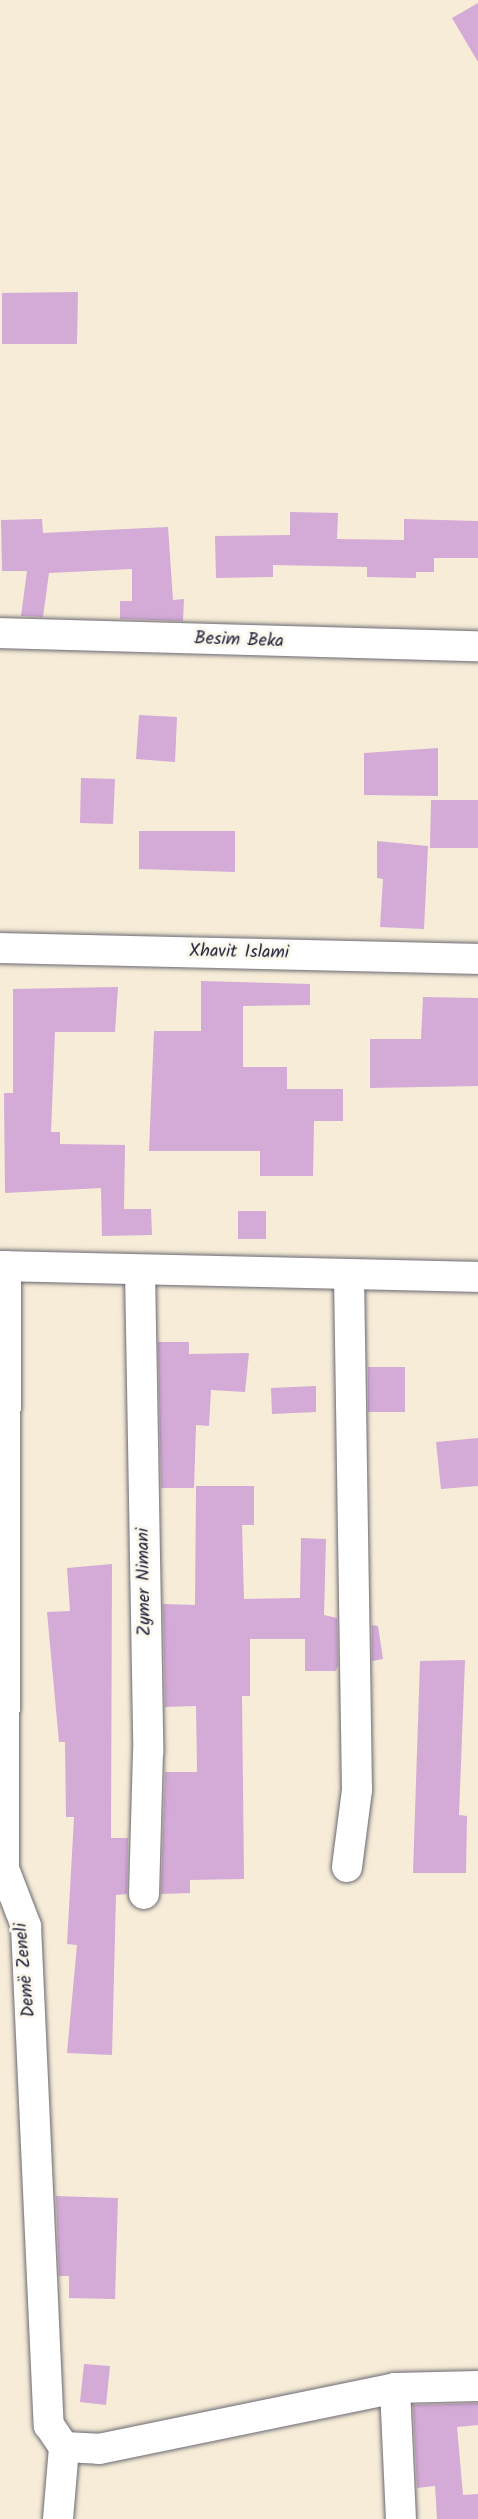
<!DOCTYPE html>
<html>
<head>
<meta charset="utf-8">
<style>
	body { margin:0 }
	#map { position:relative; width:478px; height:2519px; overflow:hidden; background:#f6ecd7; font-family:Kalam,sans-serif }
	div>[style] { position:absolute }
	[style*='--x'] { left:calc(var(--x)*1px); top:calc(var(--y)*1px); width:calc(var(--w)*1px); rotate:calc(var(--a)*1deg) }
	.building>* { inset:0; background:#d4aad7 }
	.roads { filter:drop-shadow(0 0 2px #6c6972) drop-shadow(0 0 2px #6c6972) }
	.minor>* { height:30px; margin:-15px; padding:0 15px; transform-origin:15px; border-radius:15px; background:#fff }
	span { translate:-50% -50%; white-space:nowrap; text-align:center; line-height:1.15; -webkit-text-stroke:6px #fbf7ec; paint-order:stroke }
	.street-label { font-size:18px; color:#22223b }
</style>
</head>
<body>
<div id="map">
	<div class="building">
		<div style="clip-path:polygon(478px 3px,478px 62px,452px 18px)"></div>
		<div style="clip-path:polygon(78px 292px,77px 344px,2px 344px,2px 293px)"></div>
		<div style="clip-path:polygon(290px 512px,338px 513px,337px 539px,404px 540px,404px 519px,478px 521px,478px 558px,434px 558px,434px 572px,416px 572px,416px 578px,367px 577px,367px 567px,273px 565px,273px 577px,216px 578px,215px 536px,290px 535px)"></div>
		<div style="clip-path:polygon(42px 519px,43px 533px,168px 527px,173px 600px,184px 599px,183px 621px,120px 619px,120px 601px,132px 601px,132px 569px,49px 573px,43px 617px,21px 616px,27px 571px,2px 571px,1px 520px)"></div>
		<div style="clip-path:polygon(139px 715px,177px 717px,175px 762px,136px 759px)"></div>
		<div style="clip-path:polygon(438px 748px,438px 796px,364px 795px,364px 753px)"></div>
		<div style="clip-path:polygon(81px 778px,115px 779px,113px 824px,80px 823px)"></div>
		<div style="clip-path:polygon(431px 800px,478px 800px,478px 848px,430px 848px)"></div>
		<div style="clip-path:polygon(139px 831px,235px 831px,235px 872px,139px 869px)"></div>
		<div style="clip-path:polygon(377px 841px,428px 846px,424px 929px,380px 927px,383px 879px,377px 878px)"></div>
		<div style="clip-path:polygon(201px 981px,310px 984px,310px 1005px,243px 1006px,243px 1067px,287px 1067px,287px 1089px,343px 1089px,343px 1121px,314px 1121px,313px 1176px,260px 1176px,260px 1151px,149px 1151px,154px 1031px,201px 1031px)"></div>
		<div style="clip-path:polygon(118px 987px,115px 1032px,55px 1032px,51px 1132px,60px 1132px,60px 1144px,125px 1145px,124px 1209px,151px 1209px,152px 1235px,102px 1236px,101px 1188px,5px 1193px,4px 1093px,13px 1093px,13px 989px)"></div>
		<div style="clip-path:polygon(423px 997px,478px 998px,478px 1086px,370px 1088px,370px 1039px,421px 1039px)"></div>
		<div style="clip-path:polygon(238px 1211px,266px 1211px,266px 1239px,238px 1239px)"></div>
		<div style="clip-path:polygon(158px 1342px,189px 1342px,189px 1354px,249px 1353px,245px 1392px,211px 1390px,209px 1426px,196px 1425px,194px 1488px,161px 1488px)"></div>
		<div style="clip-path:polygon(368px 1367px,405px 1367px,405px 1412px,368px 1412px)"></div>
		<div style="clip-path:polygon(316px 1386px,316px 1412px,272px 1414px,271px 1388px)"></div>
		<div style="clip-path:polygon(478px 1438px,478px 1486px,441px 1489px,436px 1442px)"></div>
		<div style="clip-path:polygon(196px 1486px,254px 1486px,254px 1525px,242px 1525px,244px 1599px,300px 1598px,301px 1538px,326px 1539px,324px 1615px,337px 1618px,338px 1665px,336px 1671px,305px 1671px,305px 1639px,250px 1639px,250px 1696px,242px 1696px,244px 1879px,190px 1880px,190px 1893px,161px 1894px,165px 1772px,197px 1772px,196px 1706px,165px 1707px,163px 1604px,195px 1605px)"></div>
		<div style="clip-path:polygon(112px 1564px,111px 1838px,128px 1838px,127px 1894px,116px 1895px,112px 2055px,67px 2053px,77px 1945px,67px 1944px,74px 1817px,66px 1817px,65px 1742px,59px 1742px,47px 1612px,70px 1611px,67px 1568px)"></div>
		<div style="clip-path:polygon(372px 1625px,378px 1626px,383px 1659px,372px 1661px)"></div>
		<div style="clip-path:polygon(465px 1660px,459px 1815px,467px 1816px,466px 1873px,413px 1873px,420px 1661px)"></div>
		<div style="clip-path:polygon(56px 2196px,118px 2198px,115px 2299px,69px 2298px,69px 2276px,59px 2276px)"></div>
		<div style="clip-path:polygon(84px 2364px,110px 2366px,106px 2405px,80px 2402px)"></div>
		<div style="clip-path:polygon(478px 2403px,478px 2425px,457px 2427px,463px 2495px,478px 2494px,478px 2519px,437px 2519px,435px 2486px,417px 2488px,413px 2405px)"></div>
	</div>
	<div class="roads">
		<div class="minor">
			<div style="--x:0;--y:633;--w:478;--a:1.6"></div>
			<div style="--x:0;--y:948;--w:478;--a:1.3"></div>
			<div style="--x:0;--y:1266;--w:478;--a:1.3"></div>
			<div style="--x:6;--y:1266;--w:603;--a:90.19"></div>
			<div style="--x:4;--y:1869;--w:61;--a:68.9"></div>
			<div style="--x:26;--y:1926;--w:500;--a:87.4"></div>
			<div style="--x:49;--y:2425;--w:27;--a:56"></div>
			<div style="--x:64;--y:2447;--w:35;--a:3"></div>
			<div style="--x:99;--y:2449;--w:302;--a:-11.6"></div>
			<div style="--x:395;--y:2388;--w:131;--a:87.4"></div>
			<div style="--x:140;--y:1270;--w:482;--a:89"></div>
			<div style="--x:148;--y:1752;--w:142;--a:91.6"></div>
			<div style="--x:347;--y:1867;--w:78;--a:-82.6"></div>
			<div style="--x:357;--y:1790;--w:515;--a:-90.89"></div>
			<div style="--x:395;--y:2388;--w:83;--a:-1.4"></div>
			<div style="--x:58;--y:2519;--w:72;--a:-85.2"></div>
		</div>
	</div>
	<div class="street-label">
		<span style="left:239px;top:641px;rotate:2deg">Besim Beka</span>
		<span style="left:239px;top:953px;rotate:1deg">Xhavit Islami</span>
		<span style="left:145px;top:1582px;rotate:-91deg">Zymer Nimani</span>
		<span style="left:26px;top:1970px;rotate:-95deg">Demë Zeneli</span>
	</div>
</div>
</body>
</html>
